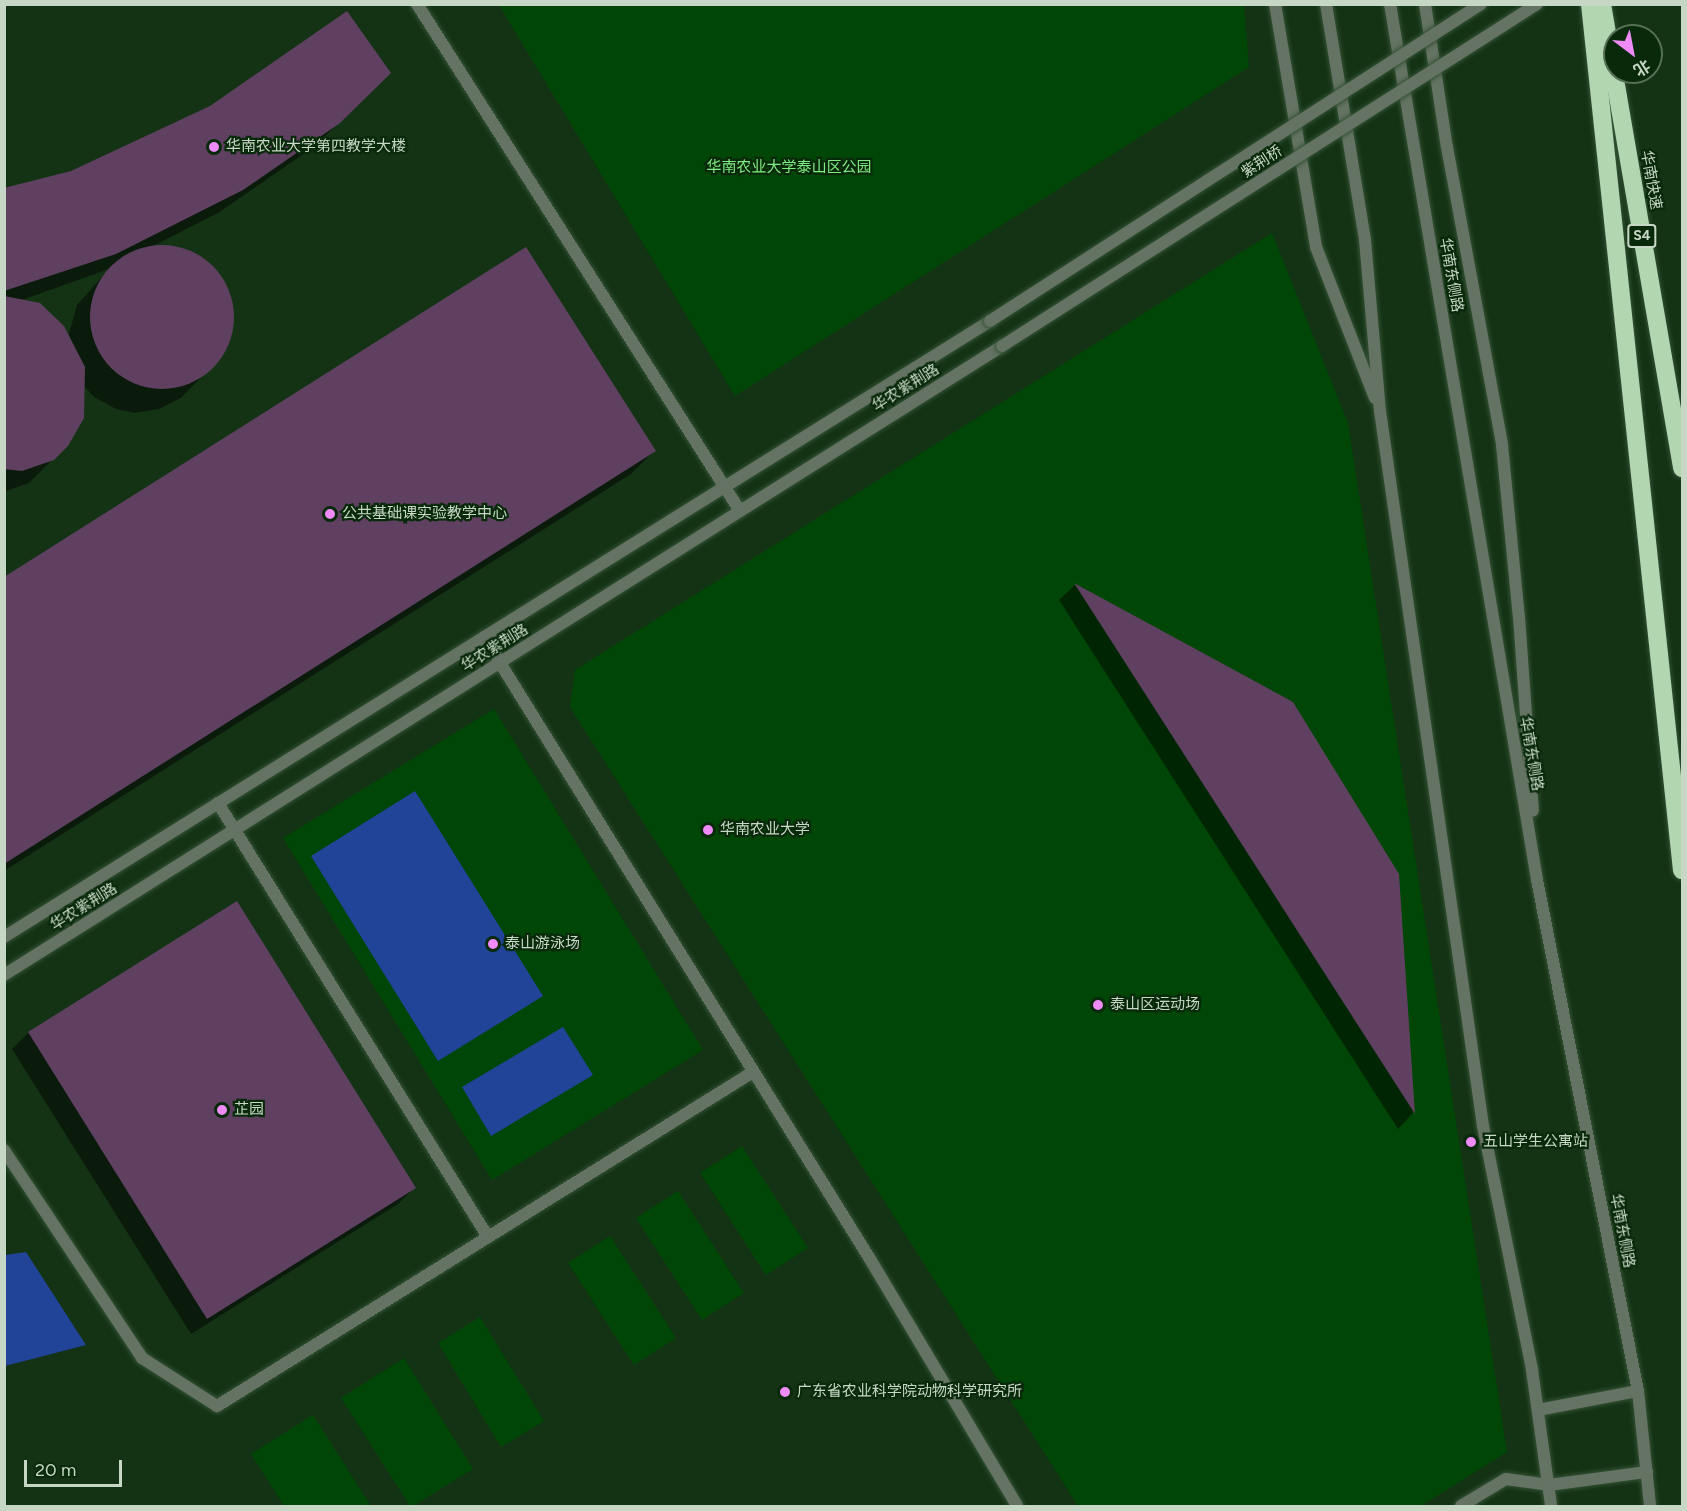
<!DOCTYPE html>
<html>
<head>
<meta charset="utf-8">
<style>
	body { margin:0 }
	#map { position:relative; width:1687px; height:1511px; overflow:hidden; background:#143315; font-family:Figtree,"Noto Sans SC",sans-serif }
	div>[style] { position:absolute }
	[style*='--x'] { left:calc(var(--x)*1px); top:calc(var(--y)*1px); width:calc(var(--w)*1px); rotate:calc(var(--a)*1deg) }
	.green>* { inset:0; background:#004606 }
	.water>* { inset:0; background:#214498 }
	.shadow>* { inset:0; background:#0007 }
	.building>* { inset:0; background:#5f4061 }
	.round { border-radius:50% }
	.roads { filter:drop-shadow(0 0 2px #345135) drop-shadow(0 0 2px #345135) }
	.service>* { height:12px; margin:-6px; padding:0 6px; transform-origin:6px; border-radius:6px; background:#647363 }
	.minor>* { height:12px; margin:-6px; padding:0 6px; transform-origin:6px; border-radius:6px; background:#647363 }
	.tertiary>* { height:12px; margin:-6px; padding:0 6px; transform-origin:6px; border-radius:6px; background:#647363 }
	.motorway>* { height:18px; margin:-9px; padding:0 9px; transform-origin:9px; border-radius:9px; background:#b1d6b0 }
	.bridges { filter:drop-shadow(0 0 2px #345135) drop-shadow(0 0 2px #345135) }
	.minor-bridge>* { height:12px; margin:-6px; padding:0 6px; transform-origin:6px; border-radius:6px; background:#647363 }
	.dots>* { width:16px; height:16px; translate:-50% -50%; box-sizing:border-box; border:3px solid #09290b; border-radius:50% }
	span { translate:-50% -50%; white-space:nowrap; text-align:center; line-height:1.15; -webkit-text-stroke:4.5px #09290b; paint-order:stroke }
	.shield-label span { padding:2px 4px; background:#09290b; border:2px solid; border-radius:4px; -webkit-text-stroke-width:0 }
	.shield-label { font-size:14px; color:#c6d8c5; font-weight:700 }
	.poi-label { font-size:15px; color:#c6d8c5 }
	.left { translate:0 -50%; text-align:left }
	.street-label { font-size:15px; color:#c6d8c5 }
	.park-label { font-size:15px; color:#80eb82 }
	.frame { position:absolute; inset:0; border:6px solid #c6d8c5; pointer-events:none }
	.north { position:absolute; left:1603px; top:24px; width:60px; height:60px; box-sizing:border-box; background:#09290b; border:2px solid #556f55; border-radius:50%; rotate:148deg; font-size:16px; font-weight:700; line-height:24px; text-align:center; color:#c6d8c5 }
	.north::after { content:''; display:block; margin:auto; width:21px; height:27px; background:#ef8bf7; clip-path:polygon(50% 0,100% 100%,50% 72%,0 100%) }
	.scale { position:absolute; left:24px; top:1460px; width:98px; height:27px; box-sizing:border-box; border:3px solid #c6d8c5; border-top:0; padding-left:8px; font-size:18px; line-height:21px; white-space:nowrap; color:#c6d8c5; -webkit-text-stroke:4px #09290b; paint-order:stroke }
</style>
</head>
<body>
<div id="map">
	<div class="green">
		<div style="clip-path:polygon(499px 5px,1244px 5px,1249px 67px,735px 396px)"></div>
		<div style="clip-path:polygon(1272px 233px,1348px 423px,1507px 1452px,1421px 1506px,1078px 1506px,570px 707px,575px 670px)"></div>
		<div style="clip-path:polygon(494px 709px,703px 1050px,492px 1180px,283px 838px)"></div>
		<div style="clip-path:polygon(742px 1146px,808px 1248px,766px 1275px,700px 1173px)"></div>
		<div style="clip-path:polygon(678px 1191px,744px 1293px,702px 1320px,636px 1218px)"></div>
		<div style="clip-path:polygon(610px 1236px,676px 1338px,634px 1365px,568px 1263px)"></div>
		<div style="clip-path:polygon(480px 1317px,544px 1421px,501px 1447px,438px 1343px)"></div>
		<div style="clip-path:polygon(404px 1358px,473px 1469px,413px 1506px,410px 1506px,341px 1398px)"></div>
		<div style="clip-path:polygon(313px 1415px,371px 1506px,284px 1506px,251px 1454px)"></div>
	</div>
	<div class="water">
		<div style="clip-path:polygon(415px 791px,543px 996px,438px 1061px,311px 856px)"></div>
		<div style="clip-path:polygon(563px 1027px,593px 1075px,491px 1136px,462px 1087px)"></div>
		<div style="clip-path:polygon(26px 1252px,86px 1345px,5px 1366px,5px 1255px)"></div>
	</div>
	<div class="shadow">
		<div style="clip-path:polygon(evenodd,389px 73px,315px 146px,218px 213px,153px 246px,170px 246px,194px 253px,217px 271px,230px 292px,233px 308px,232px 333px,222px 356px,181px 398px,159px 409px,135px 413px,116px 409px,94px 397px,83px 385px,53px 459px,29px 483px,4px 492px,4px 190px,71px 172px,389px 73px,109px 269px,77px 305px,68px 337px,22px 300px,109px 269px)"></div>
		<div style="clip-path:polygon(654px 451px,631px 474px,4px 871px,4px 579px)"></div>
		<div style="clip-path:polygon(1075px 585px,1292px 703px,1397px 874px,1413px 1113px,1398px 1129px,1059px 600px)"></div>
		<div style="clip-path:polygon(236px 903px,414px 1188px,398px 1204px,191px 1334px,12px 1049px,28px 1033px)"></div>
	</div>
	<div class="building">
		<div style="clip-path:polygon(347px 11px,391px 73px,340px 123px,243px 190px,116px 254px,4px 291px,4px 188px,71px 171px,210px 106px)"></div>
		<div class="round" style="left:90px;top:245px;width:144px;height:144px"></div>
		<div style="clip-path:polygon(526px 247px,656px 451px,4px 864px,4px 577px)"></div>
		<div style="clip-path:polygon(4px 296px,40px 303px,64px 326px,85px 367px,84px 418px,68px 446px,54px 460px,22px 471px,4px 469px)"></div>
		<div style="clip-path:polygon(1074px 583px,1293px 702px,1399px 874px,1415px 1114px)"></div>
		<div style="clip-path:polygon(237px 901px,416px 1188px,207px 1319px,28px 1032px)"></div>
	</div>
	<div class="roads">
		<div class="service">
			<div style="--x:4;--y:1150;--w:250;--a:56.4"></div>
			<div style="--x:142;--y:1358;--w:89;--a:32.6"></div>
		</div>
		<div class="minor">
			<div style="--x:417;--y:4;--w:601;--a:57.5"></div>
			<div style="--x:484;--y:637;--w:732;--a:58.18"></div>
			<div style="--x:870;--y:1259;--w:287;--a:59.2"></div>
			<div style="--x:218;--y:803;--w:511;--a:58.11"></div>
			<div style="--x:4;--y:937;--w:1163;--a:-31.99"></div>
			<div style="--x:4;--y:975;--w:1180;--a:-32.22"></div>
			<div style="--x:217;--y:1406;--w:632;--a:-31.93"></div>
			<div style="--x:1461;--y:1506;--w:52;--a:-31"></div>
			<div style="--x:1506;--y:1479;--w:43;--a:7.9"></div>
		</div>
		<div class="tertiary">
			<div style="--x:1275;--y:4;--w:246;--a:80.4"></div>
			<div style="--x:1316;--y:247;--w:162;--a:68.7"></div>
			<div style="--x:1326;--y:4;--w:239;--a:80.6"></div>
			<div style="--x:1365;--y:240;--w:172;--a:85"></div>
			<div style="--x:1380;--y:411;--w:722;--a:81.8"></div>
			<div style="--x:1483;--y:1126;--w:249;--a:78.6"></div>
			<div style="--x:1532;--y:1370;--w:137;--a:82"></div>
			<div style="--x:1390;--y:4;--w:888;--a:80.47"></div>
			<div style="--x:1537;--y:880;--w:521;--a:78.82"></div>
			<div style="--x:1638;--y:1391;--w:116;--a:84"></div>
			<div style="--x:1425;--y:4;--w:145;--a:81.3"></div>
			<div style="--x:1447;--y:147;--w:303;--a:79.5"></div>
			<div style="--x:1502;--y:445;--w:173;--a:84.4"></div>
			<div style="--x:1519;--y:617;--w:194;--a:85.9"></div>
			<div style="--x:1538;--y:1410;--w:102;--a:-10.8"></div>
			<div style="--x:1549;--y:1485;--w:99;--a:-7.6"></div>
		</div>
		<div class="motorway">
			<div style="--x:1590;--y:4;--w:871;--a:83.94"></div>
			<div style="--x:1602;--y:4;--w:471;--a:80.2"></div>
		</div>
	</div>
	<div class="bridges">
		<div class="minor-bridge">
			<div style="--x:990;--y:321;--w:584;--a:-32.85"></div>
			<div style="--x:1002;--y:346;--w:635;--a:-32.59"></div>
		</div>
	</div>
	<div class="dots">
		<div style="left:214px;top:147px;background:#ef8bf7"></div>
		<div style="left:330px;top:514px;background:#ef8bf7"></div>
		<div style="left:708px;top:830px;background:#ef8bf7"></div>
		<div style="left:493px;top:944px;background:#ef8bf7"></div>
		<div style="left:1098px;top:1005px;background:#ef8bf7"></div>
		<div style="left:222px;top:1110px;background:#ef8bf7"></div>
		<div style="left:1471px;top:1142px;background:#ef8bf7"></div>
		<div style="left:785px;top:1392px;background:#ef8bf7"></div>
	</div>
	<div class="shield-label">
		<span style="left:1642px;top:236px">S4</span>
	</div>
	<div class="poi-label">
		<span class="left" style="left:226px;top:147px">华南农业大学第四教学大楼</span>
		<span class="left" style="left:342px;top:514px">公共基础课实验教学中心</span>
		<span class="left" style="left:720px;top:830px">华南农业大学</span>
		<span class="left" style="left:505px;top:944px">泰山游泳场</span>
		<span class="left" style="left:1110px;top:1005px">泰山区运动场</span>
		<span class="left" style="left:234px;top:1110px">芷园</span>
		<span class="left" style="left:1483px;top:1142px">五山学生公寓站</span>
		<span class="left" style="left:797px;top:1392px">广东省农业科学院动物科学研究所</span>
	</div>
	<div class="street-label">
		<span style="left:1262px;top:162px;rotate:-33deg">紫荆桥</span>
		<span style="left:1651px;top:180px;rotate:80deg">华南快速</span>
		<span style="left:1451px;top:275px;rotate:80deg">华南东侧路</span>
		<span style="left:906px;top:388px;rotate:-32deg">华农紫荆路</span>
		<span style="left:495px;top:648px;rotate:-32deg">华农紫荆路</span>
		<span style="left:1531px;top:754px;rotate:80deg">华南东侧路</span>
		<span style="left:84px;top:907px;rotate:-32deg">华农紫荆路</span>
		<span style="left:1622px;top:1231px;rotate:79deg">华南东侧路</span>
	</div>
	<div class="park-label">
		<span style="left:789px;top:168px">华南农业大学泰山区公园</span>
	</div>
	<div class="frame"></div>
	<div class="north">北</div>
	<div class="scale">20 m</div>
</div>
</body>
</html>
